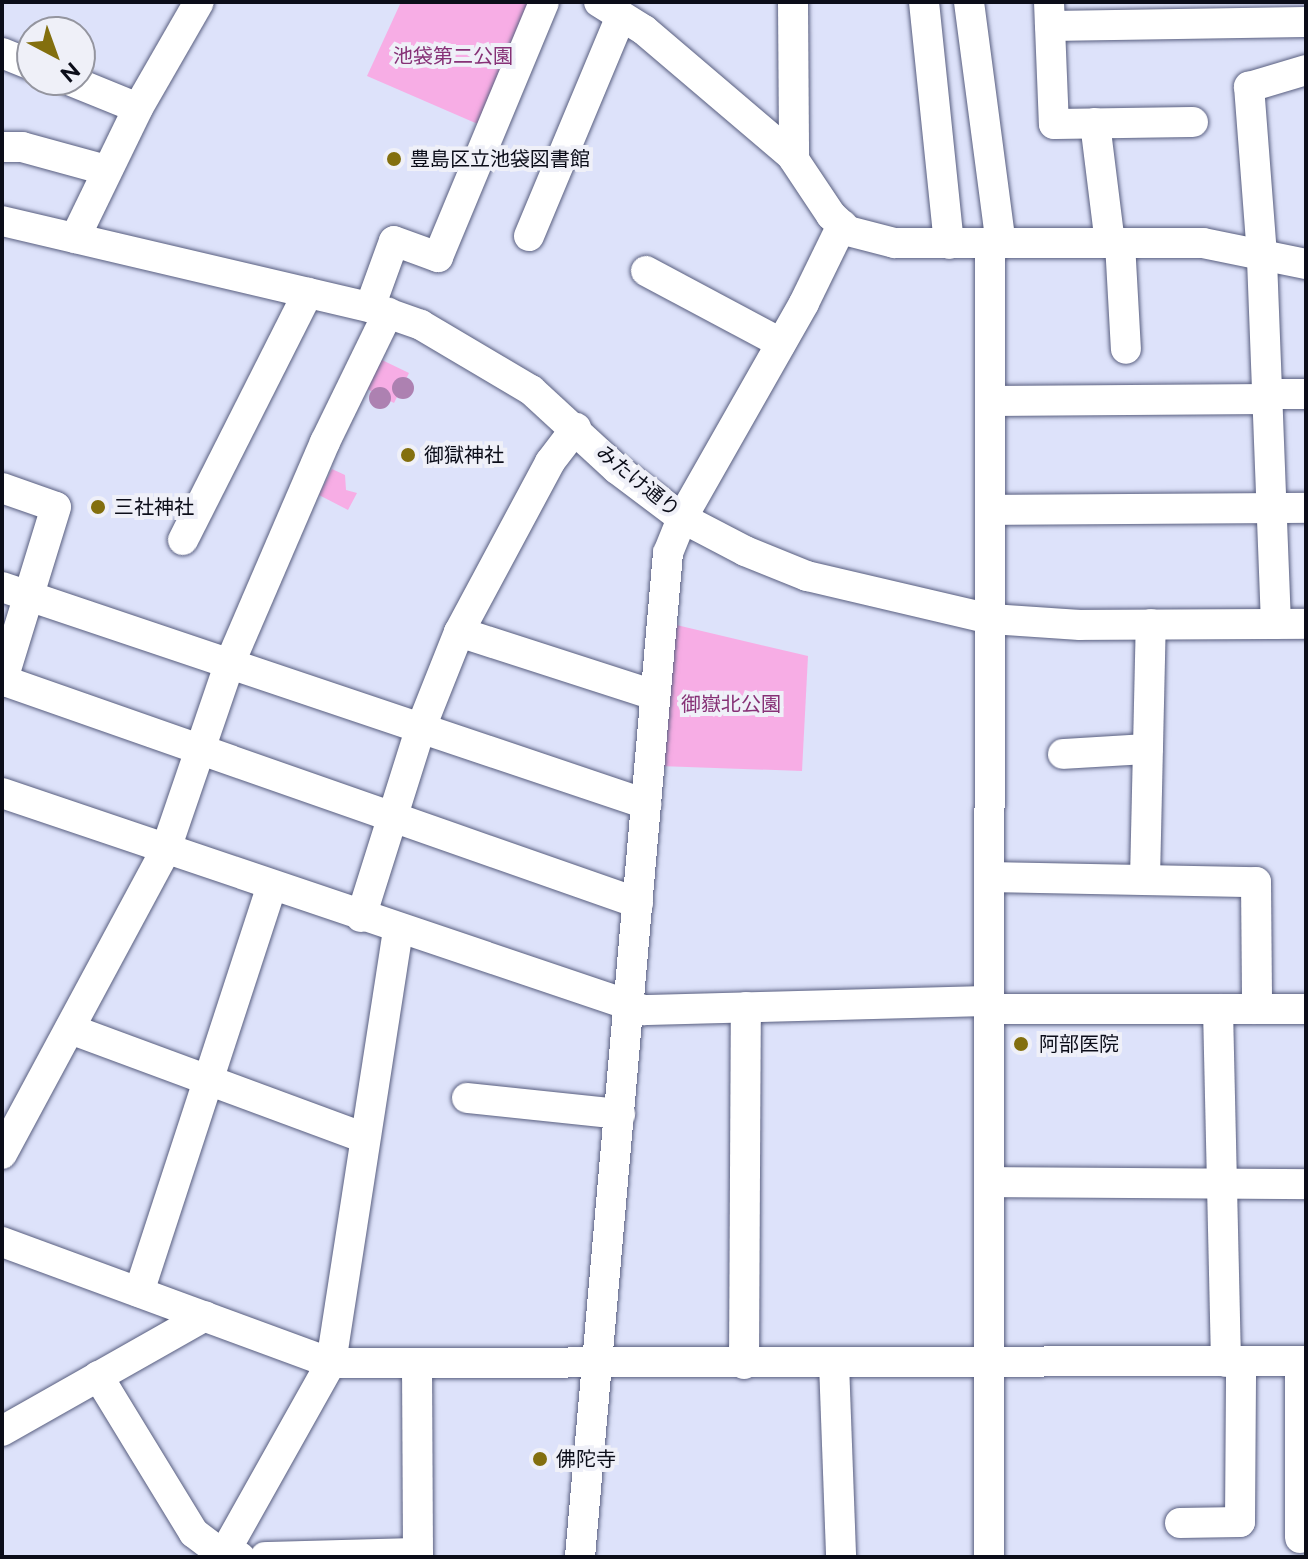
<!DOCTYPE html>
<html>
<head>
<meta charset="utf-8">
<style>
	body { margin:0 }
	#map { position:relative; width:1308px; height:1559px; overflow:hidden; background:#dde2fa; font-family:Raleway,"Noto Sans JP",sans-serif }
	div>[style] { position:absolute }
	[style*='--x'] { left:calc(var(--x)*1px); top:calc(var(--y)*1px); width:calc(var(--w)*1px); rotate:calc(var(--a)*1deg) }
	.green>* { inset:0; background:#f7ade5 }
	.roads { filter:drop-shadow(0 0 2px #585e7f) drop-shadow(0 0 2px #585e7f) }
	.minor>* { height:30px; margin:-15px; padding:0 15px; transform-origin:15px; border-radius:15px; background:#fff }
	.trees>* { width:22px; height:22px; margin:-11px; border-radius:50%; background:#ad81b1 }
	.dots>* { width:22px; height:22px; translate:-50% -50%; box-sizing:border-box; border:4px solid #eff0f8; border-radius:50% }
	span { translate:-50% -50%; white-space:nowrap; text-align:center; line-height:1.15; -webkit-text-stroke:8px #eff0f8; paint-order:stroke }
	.park-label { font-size:20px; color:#863176 }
	.poi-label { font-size:20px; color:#0b0d19 }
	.left { translate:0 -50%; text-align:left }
	.street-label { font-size:20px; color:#0b0d19 }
	.frame { position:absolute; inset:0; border:4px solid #0b0d19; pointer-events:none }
	.north { position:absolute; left:16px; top:16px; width:80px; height:80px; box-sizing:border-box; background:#eff0f8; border:2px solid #94959f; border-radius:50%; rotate:139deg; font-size:22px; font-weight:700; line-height:32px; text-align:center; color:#0b0d19 }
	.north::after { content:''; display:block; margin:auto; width:28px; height:36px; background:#836f0e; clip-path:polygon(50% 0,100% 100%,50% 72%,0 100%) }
</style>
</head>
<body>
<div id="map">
	<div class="green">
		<div style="clip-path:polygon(401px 2px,534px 2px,480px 125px,367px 76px)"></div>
		<div style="clip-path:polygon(382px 360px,409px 373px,394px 403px,367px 389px)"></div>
		<div style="clip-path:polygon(332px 469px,345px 475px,346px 490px,357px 493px,348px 510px,319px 495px)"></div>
		<div style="clip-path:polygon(668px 623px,808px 656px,802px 771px,659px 766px)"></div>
	</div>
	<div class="roads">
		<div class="minor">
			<div style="--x:599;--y:2;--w:53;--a:31.9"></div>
			<div style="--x:644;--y:30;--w:193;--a:40.4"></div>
			<div style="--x:791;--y:155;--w:72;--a:56.3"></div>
			<div style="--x:831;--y:215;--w:23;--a:43"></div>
			<div style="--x:848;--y:231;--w:48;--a:14.6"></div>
			<div style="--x:894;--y:243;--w:309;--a:0"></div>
			<div style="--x:1203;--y:243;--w:105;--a:11.5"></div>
			<div style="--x:793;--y:2;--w:157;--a:89.6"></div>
			<div style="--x:924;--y:2;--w:243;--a:84.1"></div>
			<div style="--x:969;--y:2;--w:244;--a:82.5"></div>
			<div style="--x:1049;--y:2;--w:122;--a:87.7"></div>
			<div style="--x:1054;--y:124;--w:139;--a:-0.8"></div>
			<div style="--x:1050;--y:26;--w:256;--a:-0.9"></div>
			<div style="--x:2;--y:53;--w:32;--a:22"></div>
			<div style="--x:69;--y:80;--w:74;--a:22.1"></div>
			<div style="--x:1095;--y:123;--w:121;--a:82.9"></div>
			<div style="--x:2;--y:147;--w:20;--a:0"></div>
			<div style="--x:22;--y:147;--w:87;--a:15.3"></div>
			<div style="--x:2;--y:221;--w:378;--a:13.2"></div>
			<div style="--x:370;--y:307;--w:54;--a:19.4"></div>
			<div style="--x:421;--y:325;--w:128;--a:30.6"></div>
			<div style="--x:531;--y:390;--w:117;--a:42.6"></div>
			<div style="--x:617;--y:469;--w:81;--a:37"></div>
			<div style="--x:682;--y:518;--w:71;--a:27.6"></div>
			<div style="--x:745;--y:551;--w:67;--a:22"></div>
			<div style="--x:807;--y:576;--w:189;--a:13.2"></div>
			<div style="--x:991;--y:619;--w:89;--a:3.9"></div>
			<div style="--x:1080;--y:625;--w:226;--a:-0.3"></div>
			<div style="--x:529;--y:236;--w:238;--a:-67.3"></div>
			<div style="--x:75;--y:238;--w:144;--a:-64.1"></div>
			<div style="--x:138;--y:108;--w:122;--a:-60.1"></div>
			<div style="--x:1120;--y:243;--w:106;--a:86.8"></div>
			<div style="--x:646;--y:271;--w:153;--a:28.1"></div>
			<div style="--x:370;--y:307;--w:70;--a:-70"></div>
			<div style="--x:394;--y:241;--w:47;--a:20"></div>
			<div style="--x:438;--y:257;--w:276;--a:-67.4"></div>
			<div style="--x:1268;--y:394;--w:38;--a:0"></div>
			<div style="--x:991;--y:401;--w:277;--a:-0.4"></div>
			<div style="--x:2;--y:488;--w:57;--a:19.4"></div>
			<div style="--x:56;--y:507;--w:183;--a:107.1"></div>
			<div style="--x:990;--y:510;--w:316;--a:-0.4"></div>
			<div style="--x:183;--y:540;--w:277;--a:-63.2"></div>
			<div style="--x:2;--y:587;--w:680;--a:18.62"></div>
			<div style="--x:1276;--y:624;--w:369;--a:-92.2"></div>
			<div style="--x:1262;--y:255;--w:169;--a:-94.4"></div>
			<div style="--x:1249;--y:87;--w:59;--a:-16.6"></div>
			<div style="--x:459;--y:632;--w:205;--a:17.9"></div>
			<div style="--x:2;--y:680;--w:674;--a:19.32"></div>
			<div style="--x:1063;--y:754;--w:85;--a:-3.4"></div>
			<div style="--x:2;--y:793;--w:678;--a:18.68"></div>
			<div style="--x:644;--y:1010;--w:346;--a:-1.5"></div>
			<div style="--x:990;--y:877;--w:266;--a:1.1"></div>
			<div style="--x:1256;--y:882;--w:127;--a:89.5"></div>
			<div style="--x:1145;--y:879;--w:255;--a:-88.7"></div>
			<div style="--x:361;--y:917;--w:196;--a:-72.5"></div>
			<div style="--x:420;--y:730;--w:105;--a:-68.3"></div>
			<div style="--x:459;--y:632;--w:193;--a:-61.8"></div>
			<div style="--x:550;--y:462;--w:43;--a:-52.6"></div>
			<div style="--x:990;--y:1009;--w:316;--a:0"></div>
			<div style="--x:1218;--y:1009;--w:353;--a:88.7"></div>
			<div style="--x:70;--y:1029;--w:314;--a:20.3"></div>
			<div style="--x:467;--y:1098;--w:154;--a:6"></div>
			<div style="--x:2;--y:1154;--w:346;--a:-61.7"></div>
			<div style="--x:166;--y:849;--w:194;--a:-71.1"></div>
			<div style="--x:229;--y:665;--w:243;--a:-66.7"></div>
			<div style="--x:325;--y:442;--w:144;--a:-64"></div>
			<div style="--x:990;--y:1182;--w:316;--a:0.4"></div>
			<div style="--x:2;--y:1242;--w:351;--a:20.2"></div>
			<div style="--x:331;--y:1363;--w:975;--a:-0.12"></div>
			<div style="--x:139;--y:1292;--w:427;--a:-71.9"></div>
			<div style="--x:1300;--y:1361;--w:177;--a:90"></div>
			<div style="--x:417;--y:1363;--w:194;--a:89.7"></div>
			<div style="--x:834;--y:1363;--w:194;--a:87.9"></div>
			<div style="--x:744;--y:1364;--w:357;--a:-89.7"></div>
			<div style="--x:98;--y:1376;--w:184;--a:58.6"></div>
			<div style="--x:194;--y:1533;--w:36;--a:37"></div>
			<div style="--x:223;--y:1555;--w:17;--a:7"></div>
			<div style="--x:2;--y:1431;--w:233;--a:-29.5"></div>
			<div style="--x:1180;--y:1523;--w:60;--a:-1"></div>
			<div style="--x:1240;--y:1522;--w:160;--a:-89.6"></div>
			<div style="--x:222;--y:1557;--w:223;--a:-60.7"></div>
			<div style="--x:331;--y:1363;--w:438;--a:-81.2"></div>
			<div style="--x:265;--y:1557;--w:153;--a:-1.5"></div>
			<div style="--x:580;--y:1557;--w:1008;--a:-84.99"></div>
			<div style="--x:668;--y:553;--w:38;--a:-68"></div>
			<div style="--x:682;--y:518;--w:247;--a:-60.4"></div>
			<div style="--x:804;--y:303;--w:87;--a:-64"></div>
			<div style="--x:989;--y:1557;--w:1313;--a:-89.96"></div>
		</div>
	</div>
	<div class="trees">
		<div style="left:403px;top:388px"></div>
		<div style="left:380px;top:398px"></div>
	</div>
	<div class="dots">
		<div style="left:394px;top:159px;background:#836f0e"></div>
		<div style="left:408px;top:455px;background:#836f0e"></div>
		<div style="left:98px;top:507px;background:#836f0e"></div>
		<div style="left:1021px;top:1044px;background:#836f0e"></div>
		<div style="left:540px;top:1459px;background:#836f0e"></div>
	</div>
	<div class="park-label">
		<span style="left:453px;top:56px">池袋第二公園</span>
		<span style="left:731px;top:704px">御嶽北公園</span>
	</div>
	<div class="poi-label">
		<span class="left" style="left:410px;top:159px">豊島区立池袋図書館</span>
		<span class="left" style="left:424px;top:455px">御獄神社</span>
		<span class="left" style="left:114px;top:507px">三社神社</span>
		<span class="left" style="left:1039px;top:1044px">阿部医院</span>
		<span class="left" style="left:556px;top:1459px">佛陀寺</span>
	</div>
	<div class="street-label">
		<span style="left:638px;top:481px;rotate:39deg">みたけ通り</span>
	</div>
	<div class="frame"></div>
	<div class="north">N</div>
</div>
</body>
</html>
